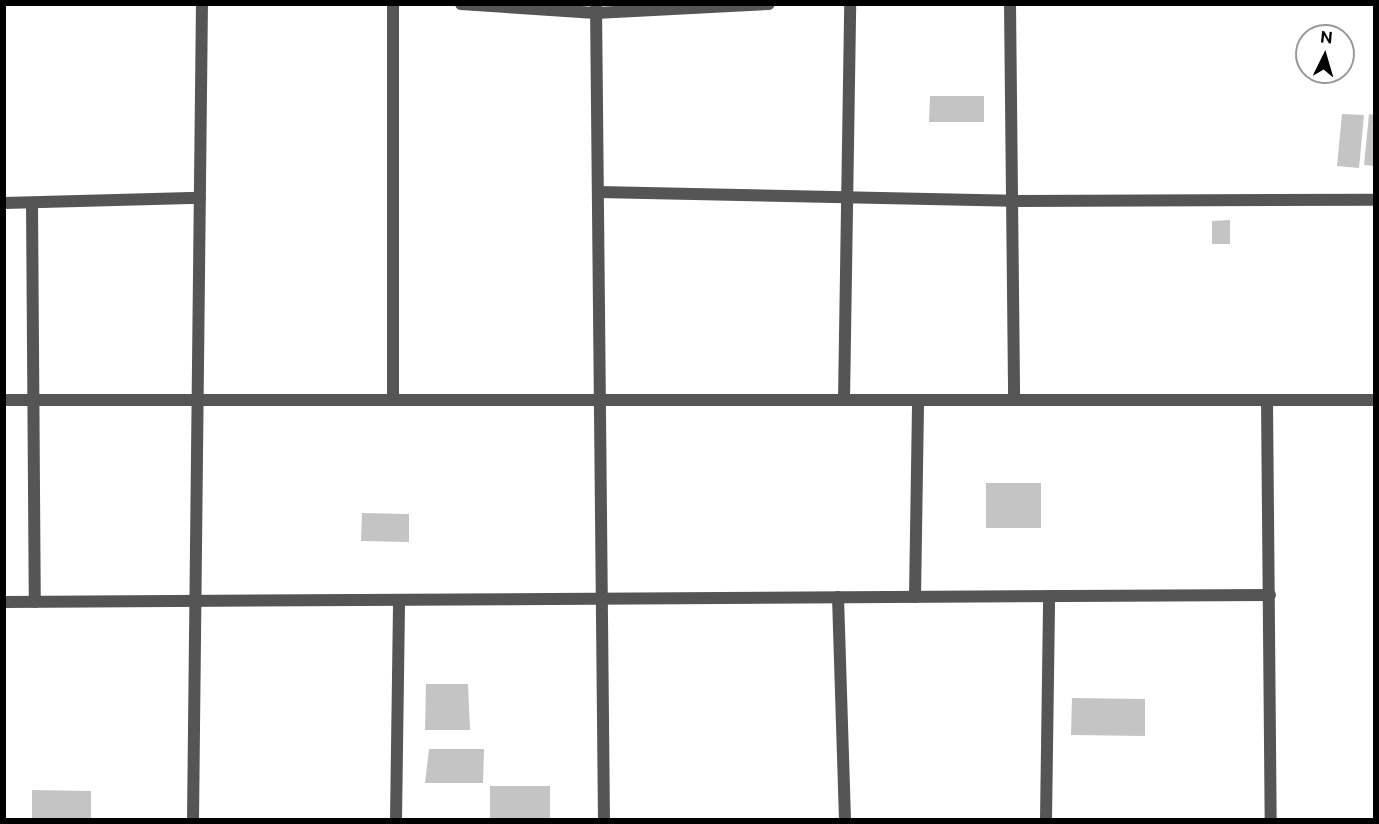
<!DOCTYPE html>
<html>
<head>
<meta charset="utf-8">
<style>
	body { margin:0 }
	#map { position:relative; width:1379px; height:824px; overflow:hidden; background:#fff; font-family:"Public Sans",sans-serif }
	div>[style] { position:absolute }
	[style*='--x'] { left:calc(var(--x)*1px); top:calc(var(--y)*1px); width:calc(var(--w)*1px); rotate:calc(var(--a)*1deg) }
	.building>* { inset:0; background:#c4c4c4 }
	.street>* { height:12px; margin:-6px; padding:0 6px; transform-origin:6px; border-radius:6px; background:#555 }
	span { translate:-50% -50%; white-space:nowrap; text-align:center; line-height:1.15; -webkit-text-stroke:4.5px #fff; paint-order:stroke }
	.frame { position:absolute; inset:0; border:6px solid #000; pointer-events:none }
	.north { position:absolute; left:1295px; top:24px; width:60px; height:60px; box-sizing:border-box; background:#fff; border:2px solid #999; border-radius:50%; rotate:5deg; font-size:16px; font-weight:700; line-height:24px; text-align:center; color:#000 }
	.north::after { content:''; display:block; margin:auto; width:21px; height:27px; background:#000; clip-path:polygon(50% 0,100% 100%,50% 72%,0 100%) }
</style>
</head>
<body>
<div id="map">
	<div class="building">
		<div style="clip-path:polygon(930px 96px,984px 96px,984px 122px,929px 122px)"></div>
		<div style="clip-path:polygon(1342px 114px,1364px 115px,1359px 168px,1337px 166px)"></div>
		<div style="clip-path:polygon(1369px 114px,1374px 115px,1374px 166px,1364px 165px)"></div>
		<div style="clip-path:polygon(1230px 220px,1230px 244px,1212px 244px,1212px 221px)"></div>
		<div style="clip-path:polygon(986px 483px,1041px 483px,1041px 528px,986px 528px)"></div>
		<div style="clip-path:polygon(362px 513px,409px 514px,409px 542px,361px 541px)"></div>
		<div style="clip-path:polygon(426px 684px,468px 684px,470px 730px,425px 730px)"></div>
		<div style="clip-path:polygon(1072px 698px,1145px 699px,1145px 736px,1071px 735px)"></div>
		<div style="clip-path:polygon(429px 749px,484px 749px,483px 783px,425px 783px)"></div>
		<div style="clip-path:polygon(490px 786px,550px 786px,550px 820px,490px 820px)"></div>
		<div style="clip-path:polygon(32px 790px,91px 791px,91px 820px,32px 820px)"></div>
	</div>
	<div class="street">
		<div style="--x:461;--y:4;--w:135;--a:3.8"></div>
		<div style="--x:596;--y:13;--w:173;--a:-3"></div>
		<div style="--x:596;--y:4;--w:816;--a:89.44"></div>
		<div style="--x:1010;--y:4;--w:396;--a:89.4"></div>
		<div style="--x:598;--y:192;--w:414;--a:1.2"></div>
		<div style="--x:1012;--y:201;--w:362;--a:-0.2"></div>
		<div style="--x:4;--y:203;--w:196;--a:-1.5"></div>
		<div style="--x:32;--y:203;--w:399;--a:89.6"></div>
		<div style="--x:4;--y:400;--w:1370;--a:0"></div>
		<div style="--x:393;--y:400;--w:396;--a:-90"></div>
		<div style="--x:844;--y:400;--w:396;--a:-89.1"></div>
		<div style="--x:1267;--y:400;--w:420;--a:89.5"></div>
		<div style="--x:838;--y:597;--w:223;--a:88.2"></div>
		<div style="--x:915;--y:597;--w:197;--a:-89.1"></div>
		<div style="--x:4;--y:602;--w:1266;--a:-0.32"></div>
		<div style="--x:193;--y:820;--w:816;--a:-89.37"></div>
		<div style="--x:396;--y:820;--w:220;--a:-89.2"></div>
		<div style="--x:1046;--y:820;--w:224;--a:-89.2"></div>
	</div>
	<div class="frame"></div>
	<div class="north">N</div>
</div>
</body>
</html>
